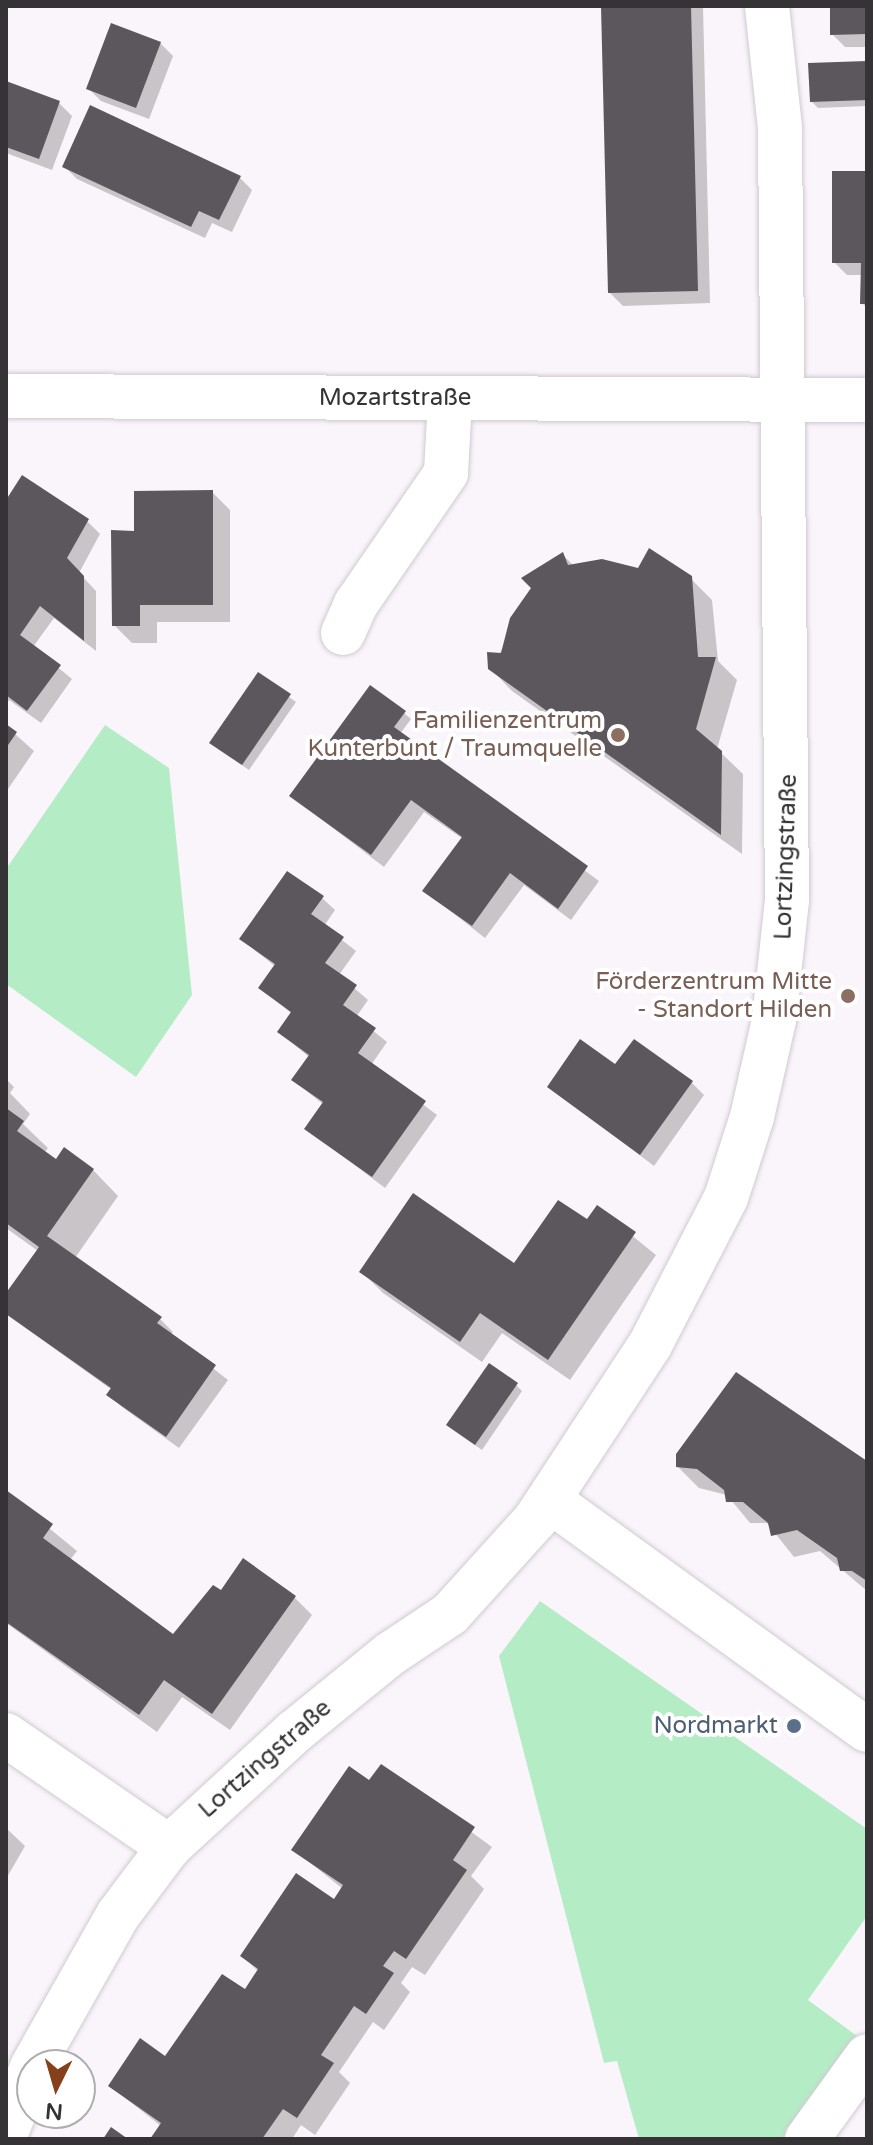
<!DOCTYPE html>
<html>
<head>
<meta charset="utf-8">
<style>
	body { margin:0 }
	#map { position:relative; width:873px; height:2145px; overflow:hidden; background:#faf5fb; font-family:"Varela Round",sans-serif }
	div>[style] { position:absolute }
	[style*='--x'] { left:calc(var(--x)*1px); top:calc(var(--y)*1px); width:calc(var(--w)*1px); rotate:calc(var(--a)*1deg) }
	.green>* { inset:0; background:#b4edc5 }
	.shadow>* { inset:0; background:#0003 }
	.building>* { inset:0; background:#5c575d }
	.roads { filter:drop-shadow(0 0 2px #d0cad1) drop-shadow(0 0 2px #d0cad1) }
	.minor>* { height:44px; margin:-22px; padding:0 22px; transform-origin:22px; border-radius:22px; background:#fff }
	.dots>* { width:22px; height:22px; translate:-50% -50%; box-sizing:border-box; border:4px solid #fff; border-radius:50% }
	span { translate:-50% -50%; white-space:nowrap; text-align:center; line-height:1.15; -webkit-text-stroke:8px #fff; paint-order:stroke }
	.street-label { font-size:24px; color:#353336 }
	.education-label { font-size:24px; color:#785e54 }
	.right { translate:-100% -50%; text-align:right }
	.service-label { font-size:24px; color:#4e5e75 }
	.frame { position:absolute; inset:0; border:8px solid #353336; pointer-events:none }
	.north { position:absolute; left:16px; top:2049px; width:80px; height:80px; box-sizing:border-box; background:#fff; border:2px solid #aeadaf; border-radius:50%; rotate:185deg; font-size:22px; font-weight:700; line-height:32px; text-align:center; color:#353336 }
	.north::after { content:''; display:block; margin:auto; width:28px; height:36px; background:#87411a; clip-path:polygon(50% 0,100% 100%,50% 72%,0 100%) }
</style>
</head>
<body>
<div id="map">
	<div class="green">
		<div style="clip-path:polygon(105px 725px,169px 768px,192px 995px,136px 1077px,6px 984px,6px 869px)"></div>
		<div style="clip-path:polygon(540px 1601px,867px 1829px,867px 1916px,808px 2000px,857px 2036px,782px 2139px,639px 2139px,617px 2061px,604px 2063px,499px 1656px)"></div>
	</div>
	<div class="shadow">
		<div style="clip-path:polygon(603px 6px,703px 6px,710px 303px,623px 306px,610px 293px)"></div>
		<div style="clip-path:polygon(832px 6px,867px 6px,867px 47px,845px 47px,832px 34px)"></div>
		<div style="clip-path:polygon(160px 43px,173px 56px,149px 119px,101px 101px,88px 88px)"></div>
		<div style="clip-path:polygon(867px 63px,867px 106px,818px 108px,812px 102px)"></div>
		<div style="clip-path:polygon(6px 83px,59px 103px,72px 116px,52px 170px,6px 153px)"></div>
		<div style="clip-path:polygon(64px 166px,239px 177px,252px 190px,232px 232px,212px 223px,205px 238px,77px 179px)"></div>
		<div style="clip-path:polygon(867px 173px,867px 308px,862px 303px,862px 275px,847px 275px,834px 262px)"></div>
		<div style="clip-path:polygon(212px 492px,230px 510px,230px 622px,157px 622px,157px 643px,132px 643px,114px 625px,136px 533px)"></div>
		<div style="clip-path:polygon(6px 503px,87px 521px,100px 534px,79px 573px,96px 591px,96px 651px,54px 618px,33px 647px,72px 679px,41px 723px,9px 700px,6px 705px)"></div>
		<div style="clip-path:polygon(563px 555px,574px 566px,690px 578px,712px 600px,718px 661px,737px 680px,717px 749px,743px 774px,742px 854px,512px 691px,490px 668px)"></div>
		<div style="clip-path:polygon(259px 675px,296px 702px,249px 770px,218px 749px)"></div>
		<div style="clip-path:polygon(404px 713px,411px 719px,400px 734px,599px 881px,571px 920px,524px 885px,485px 938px,425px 891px,463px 839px,424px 812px,384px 867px,291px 796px)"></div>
		<div style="clip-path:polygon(6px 726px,34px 751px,6px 792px)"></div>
		<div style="clip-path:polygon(322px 898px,335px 910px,324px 926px,356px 951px,339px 975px,368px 1000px,356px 1017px,387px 1042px,371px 1065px,437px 1115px,385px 1188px,307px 1129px,324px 1105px,293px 1080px,309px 1057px,279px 1032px,292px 1014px,261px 988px,276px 967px,241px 939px)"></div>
		<div style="clip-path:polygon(616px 1067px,691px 1082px,704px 1095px,654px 1166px,549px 1087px)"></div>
		<div style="clip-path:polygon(6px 1079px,14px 1087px,10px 1093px,30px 1114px,23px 1124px,48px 1148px,44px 1153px,57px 1162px,93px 1170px,118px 1196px,75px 1258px,160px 1319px,173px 1332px,170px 1335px,228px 1380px,179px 1448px,122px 1407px,109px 1395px,112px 1390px,6px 1314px,6px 1296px,38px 1251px,6px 1228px)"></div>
		<div style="clip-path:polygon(598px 1208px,656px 1255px,570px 1380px,502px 1333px,482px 1362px,383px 1293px,362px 1272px,515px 1265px,588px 1222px)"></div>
		<div style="clip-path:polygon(516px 1385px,522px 1391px,482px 1450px,455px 1431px)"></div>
		<div style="clip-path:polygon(867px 1463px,867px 1591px,820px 1551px,794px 1557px,767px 1523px,750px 1523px,727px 1495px,699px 1488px,678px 1467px)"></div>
		<div style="clip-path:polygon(6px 1493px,77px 1551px,70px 1560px,173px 1636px,221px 1592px,294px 1597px,312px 1615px,230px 1730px,182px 1697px,157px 1732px,6px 1623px)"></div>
		<div style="clip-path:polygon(381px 1766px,492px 1847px,471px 1876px,484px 1889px,425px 1975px,412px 1967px,401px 1983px,410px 1992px,384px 2030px,373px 2022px,339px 2072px,350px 2083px,315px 2135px,301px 2125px,292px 2139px,153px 2139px,161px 2126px,110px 2086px,166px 2059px,245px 1992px,259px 1972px,242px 1956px,334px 1902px,343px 1889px,294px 1850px,370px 1783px)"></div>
		<div style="clip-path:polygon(6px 1828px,25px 1846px,6px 1879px)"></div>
	</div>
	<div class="building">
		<div style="clip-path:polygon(601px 6px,691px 6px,698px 291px,608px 293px)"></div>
		<div style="clip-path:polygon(830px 6px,867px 6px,867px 34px,830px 35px)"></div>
		<div style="clip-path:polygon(111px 23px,161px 42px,136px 108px,86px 89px)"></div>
		<div style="clip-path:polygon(867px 61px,867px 100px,810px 102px,808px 63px)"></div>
		<div style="clip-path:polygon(6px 81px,60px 101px,39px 159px,6px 147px)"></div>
		<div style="clip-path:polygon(90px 105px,241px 176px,219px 220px,199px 211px,191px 227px,62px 167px)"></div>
		<div style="clip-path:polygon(832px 171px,867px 171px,867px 304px,860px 304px,861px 263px,832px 263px)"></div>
		<div style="clip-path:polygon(22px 475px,89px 519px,67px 558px,84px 576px,84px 641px,40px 606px,20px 635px,61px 665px,27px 711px,6px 695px,6px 500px)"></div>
		<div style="clip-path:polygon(213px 490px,213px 605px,140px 605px,140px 626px,112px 626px,111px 530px,134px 531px,134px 491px)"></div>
		<div style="clip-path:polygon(649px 548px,692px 576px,698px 657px,716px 657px,696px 729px,722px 751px,721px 835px,488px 669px,487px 652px,501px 653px,510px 618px,531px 588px,521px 578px,563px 552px,568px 565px,602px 559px,638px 568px)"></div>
		<div style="clip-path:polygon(258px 672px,291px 694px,242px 765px,209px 743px)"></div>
		<div style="clip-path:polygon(370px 685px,406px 711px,394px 727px,588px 866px,558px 909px,510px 873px,472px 926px,422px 891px,462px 837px,411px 800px,371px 855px,289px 796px)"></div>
		<div style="clip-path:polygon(6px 724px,17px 732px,6px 748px)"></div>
		<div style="clip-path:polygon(287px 871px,324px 896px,311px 914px,344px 937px,325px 963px,357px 985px,343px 1005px,376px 1028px,358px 1053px,426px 1101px,372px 1177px,304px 1129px,323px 1102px,291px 1080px,309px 1055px,277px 1032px,291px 1012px,258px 988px,275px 964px,239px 939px)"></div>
		<div style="clip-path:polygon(580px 1039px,615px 1064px,634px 1039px,693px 1081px,640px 1155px,547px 1087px)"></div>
		<div style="clip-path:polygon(6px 1108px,24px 1121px,17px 1131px,56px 1159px,64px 1147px,94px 1169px,47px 1236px,162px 1317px,157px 1323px,216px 1365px,166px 1437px,106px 1395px,111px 1388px,6px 1314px,6px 1293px,39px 1247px,6px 1223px)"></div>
		<div style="clip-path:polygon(413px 1193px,514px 1263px,558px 1200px,587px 1219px,597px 1205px,636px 1232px,548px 1360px,480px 1313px,460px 1342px,359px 1272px)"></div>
		<div style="clip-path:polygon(489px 1363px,518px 1383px,475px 1445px,446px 1425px)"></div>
		<div style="clip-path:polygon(736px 1372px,867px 1461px,867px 1581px,852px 1571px,840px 1571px,837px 1558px,797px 1530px,771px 1536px,768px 1523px,743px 1502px,726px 1502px,724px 1490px,697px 1469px,676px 1467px,676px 1454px)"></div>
		<div style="clip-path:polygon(6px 1490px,53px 1524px,43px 1538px,173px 1634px,213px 1585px,221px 1590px,243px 1558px,296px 1596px,212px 1714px,164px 1680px,139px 1715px,6px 1622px)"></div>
		<div style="clip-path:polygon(381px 1764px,475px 1827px,453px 1860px,467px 1870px,406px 1959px,394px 1951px,383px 1966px,394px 1973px,366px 2014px,354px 2006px,321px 2055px,334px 2063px,297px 2118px,283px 2109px,262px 2139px,150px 2139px,161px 2123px,108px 2086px,140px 2038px,165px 2056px,222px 1974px,245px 1989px,258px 1969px,240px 1956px,296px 1873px,334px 1899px,343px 1885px,291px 1850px,349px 1766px,369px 1780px)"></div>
		<div style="clip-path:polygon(111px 2127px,128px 2139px,103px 2139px)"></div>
	</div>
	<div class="roads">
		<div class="minor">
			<div style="--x:6;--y:396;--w:861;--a:0.27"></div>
			<div style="--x:343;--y:633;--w:32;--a:-66"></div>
			<div style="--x:356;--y:604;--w:159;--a:-55.5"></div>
			<div style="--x:446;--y:473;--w:75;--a:-86.9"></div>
			<div style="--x:549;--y:1500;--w:392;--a:35.9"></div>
			<div style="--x:6;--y:1735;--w:198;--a:34.5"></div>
			<div style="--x:33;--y:2065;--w:172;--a:-60.5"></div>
			<div style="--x:118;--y:1915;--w:85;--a:-53.1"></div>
			<div style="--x:169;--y:1847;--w:170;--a:-42.6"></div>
			<div style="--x:294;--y:1732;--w:124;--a:-39.1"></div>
			<div style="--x:390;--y:1654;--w:72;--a:-33.7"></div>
			<div style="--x:450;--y:1614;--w:127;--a:-47.9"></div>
			<div style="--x:535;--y:1520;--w:209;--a:-56.7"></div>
			<div style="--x:650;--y:1345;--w:165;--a:-62.7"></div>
			<div style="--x:726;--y:1198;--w:85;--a:-72.2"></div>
			<div style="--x:752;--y:1117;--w:99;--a:-77.2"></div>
			<div style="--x:774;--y:1020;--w:120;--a:-83.8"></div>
			<div style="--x:787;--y:901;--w:773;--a:-90.52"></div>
			<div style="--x:780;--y:128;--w:123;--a:-96.1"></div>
			<div style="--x:6;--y:2133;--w:71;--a:-68.5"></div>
			<div style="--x:807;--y:2139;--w:102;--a:-54.1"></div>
		</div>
	</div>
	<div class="dots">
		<div style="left:618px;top:735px;background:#8d6e63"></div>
		<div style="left:848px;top:996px;background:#8d6e63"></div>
		<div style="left:794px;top:1726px;background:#5c6f8a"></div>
	</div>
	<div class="street-label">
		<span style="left:395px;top:398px">Mozartstraße</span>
		<span style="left:786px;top:857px;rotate:-88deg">Lortzingstraße</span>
		<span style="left:265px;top:1759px;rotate:-41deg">Lortzingstraße</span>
	</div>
	<div class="education-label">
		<span class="right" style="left:602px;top:735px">Familienzentrum<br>Kunterbunt / Traumquelle</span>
		<span class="right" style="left:832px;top:996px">Förderzentrum Mitte<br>- Standort Hilden</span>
	</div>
	<div class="service-label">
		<span class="right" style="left:778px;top:1726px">Nordmarkt</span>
	</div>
	<div class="frame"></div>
	<div class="north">N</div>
</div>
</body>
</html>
